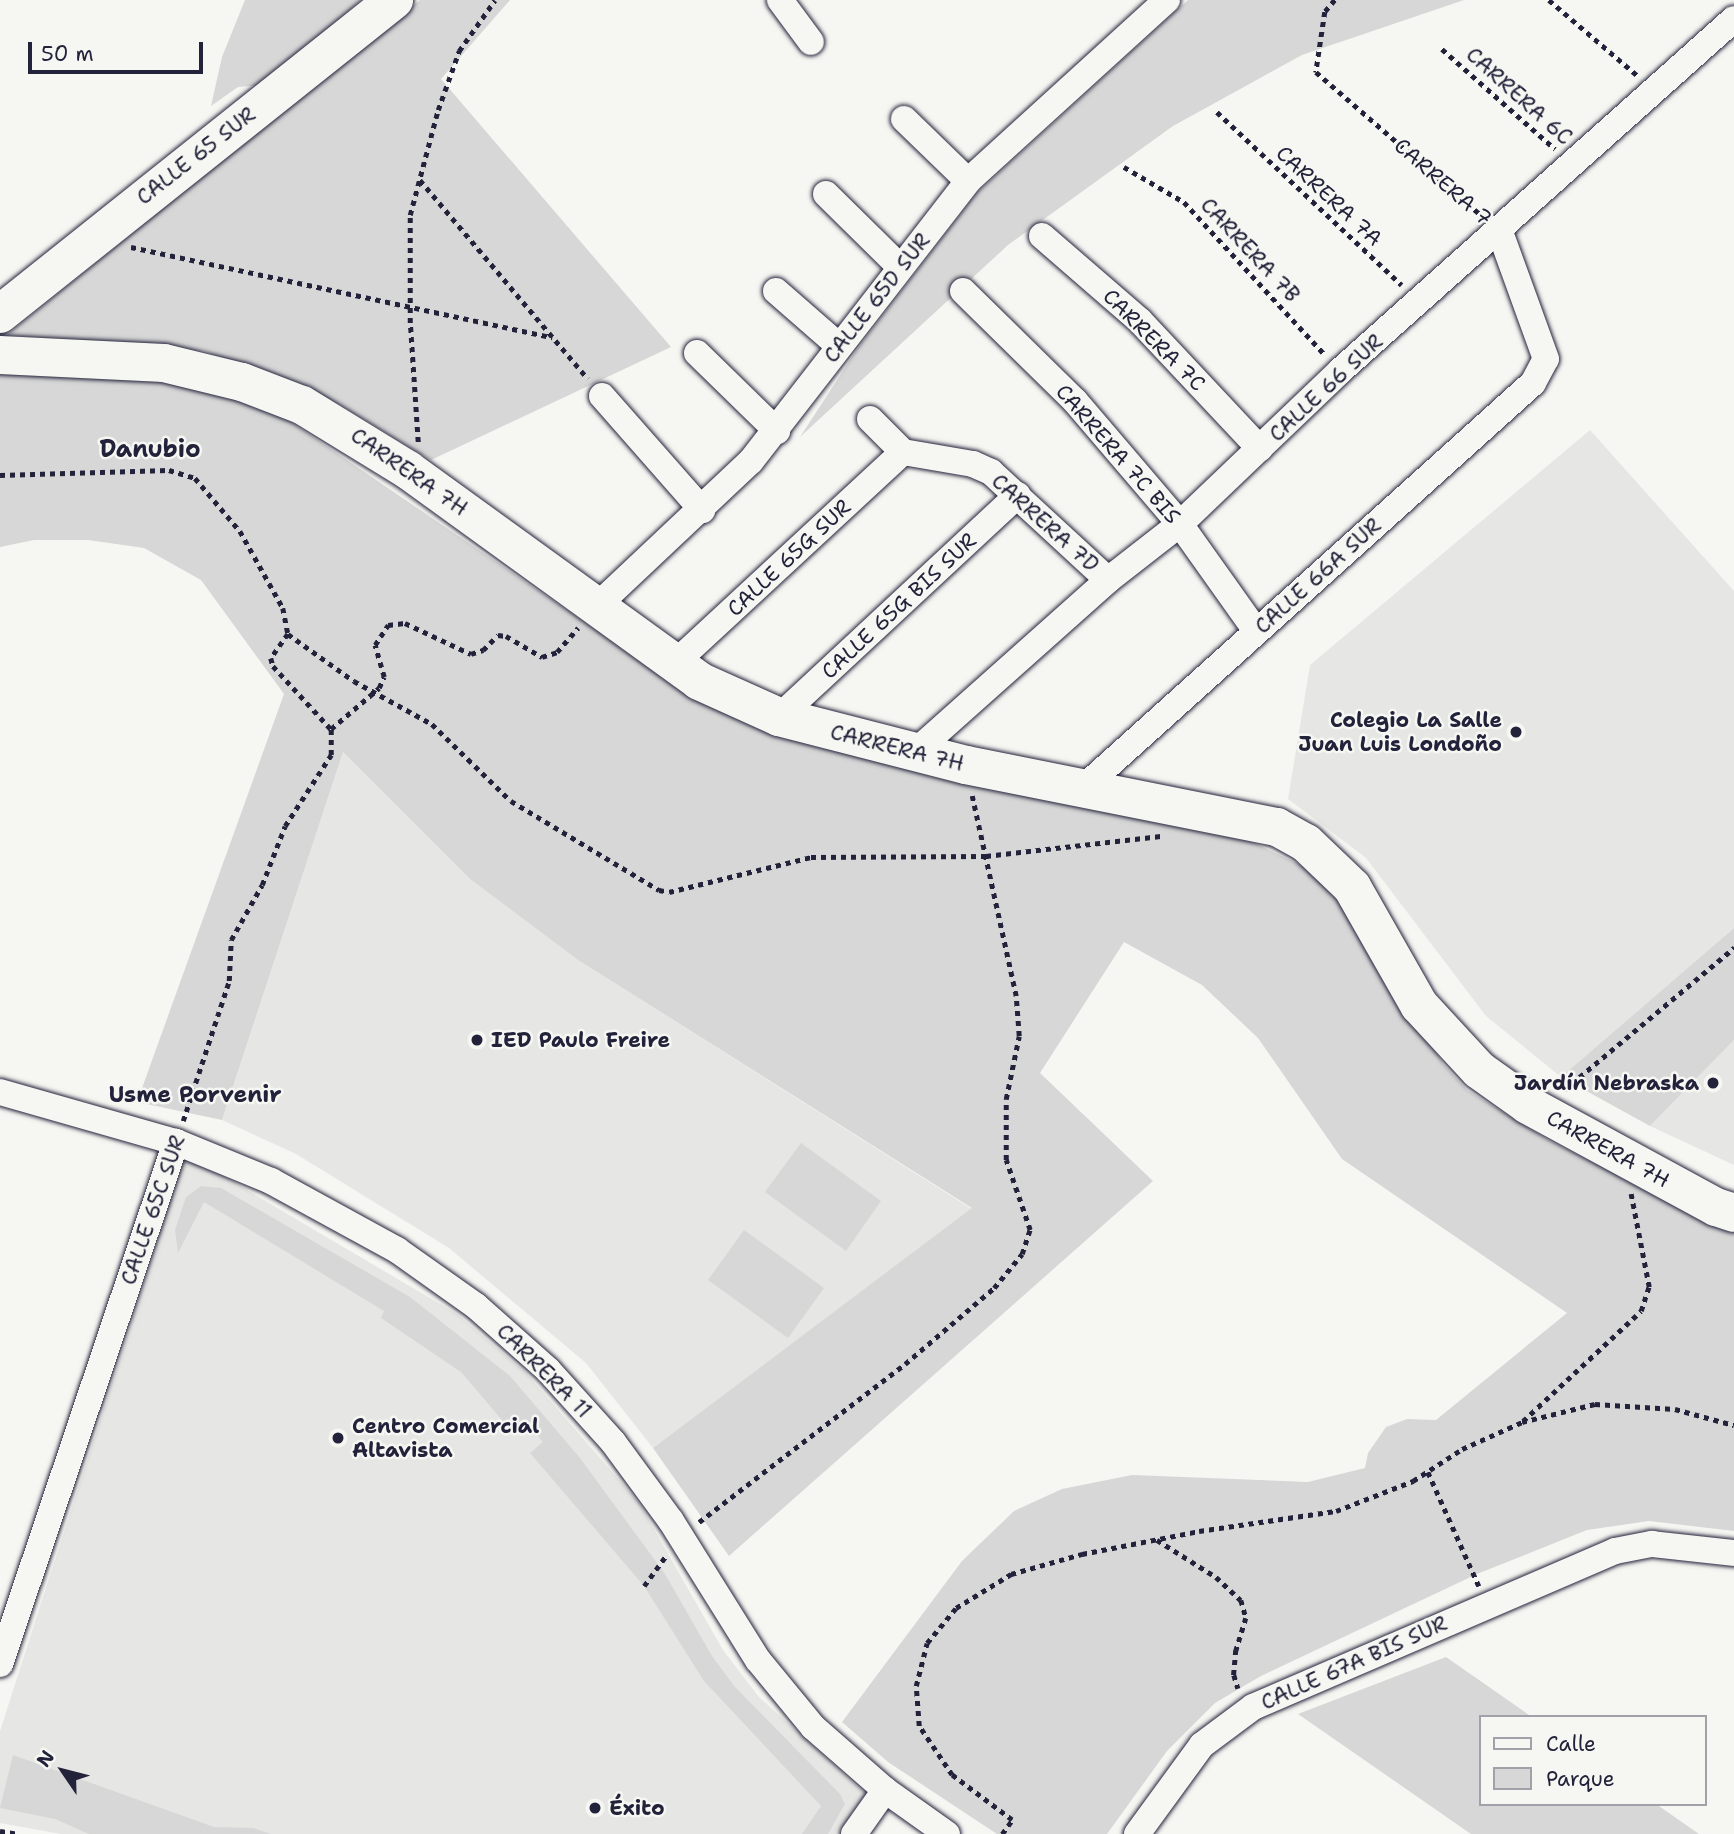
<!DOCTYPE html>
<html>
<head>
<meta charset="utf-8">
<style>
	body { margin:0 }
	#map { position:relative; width:1734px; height:1834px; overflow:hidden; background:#f6f6f2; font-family:"Shantell Sans",sans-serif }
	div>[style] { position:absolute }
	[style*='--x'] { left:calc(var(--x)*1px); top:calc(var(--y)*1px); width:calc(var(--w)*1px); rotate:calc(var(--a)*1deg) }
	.built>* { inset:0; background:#e6e6e4 }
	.green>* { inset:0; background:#d7d7d7 }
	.path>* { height:4.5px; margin-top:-2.25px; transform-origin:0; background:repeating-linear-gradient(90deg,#22223b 0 5px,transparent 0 10px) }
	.roads { filter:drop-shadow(0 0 2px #22223b) drop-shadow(0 0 2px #22223b) }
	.street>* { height:26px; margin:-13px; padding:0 13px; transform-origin:13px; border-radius:13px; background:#f6f6f2 }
	.secondary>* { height:38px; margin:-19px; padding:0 19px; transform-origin:19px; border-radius:19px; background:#f6f6f2 }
	.dots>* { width:19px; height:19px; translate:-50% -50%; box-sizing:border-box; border:4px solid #f6f6f2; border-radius:50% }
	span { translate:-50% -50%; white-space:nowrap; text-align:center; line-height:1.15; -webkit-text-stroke:5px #f6f6f2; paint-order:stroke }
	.street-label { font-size:21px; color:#22223b }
	.poi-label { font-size:21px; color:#22223b; font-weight:700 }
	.right { translate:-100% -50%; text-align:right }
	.left { translate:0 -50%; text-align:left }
	.neighbourhood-label { font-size:23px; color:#22223b; font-weight:700 }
	.quarter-label { font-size:24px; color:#22223b; font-weight:700 }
	.legend { position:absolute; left:1479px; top:1715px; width:228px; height:91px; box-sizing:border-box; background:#f6f6f2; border:2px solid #a1a1a9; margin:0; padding:9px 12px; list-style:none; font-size:21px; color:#22223b }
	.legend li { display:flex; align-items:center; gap:14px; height:35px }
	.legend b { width:35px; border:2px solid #a1a1a9 }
	.north { position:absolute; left:28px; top:1736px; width:70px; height:70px; -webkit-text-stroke:5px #f6f6f2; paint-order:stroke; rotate:305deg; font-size:19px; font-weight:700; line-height:28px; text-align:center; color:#22223b }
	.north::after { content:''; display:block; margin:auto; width:24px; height:32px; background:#22223b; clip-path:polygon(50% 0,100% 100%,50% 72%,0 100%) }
	.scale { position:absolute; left:28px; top:42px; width:175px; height:32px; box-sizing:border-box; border:4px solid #22223b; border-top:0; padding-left:9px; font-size:21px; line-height:24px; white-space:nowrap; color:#22223b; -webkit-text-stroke:5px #f6f6f2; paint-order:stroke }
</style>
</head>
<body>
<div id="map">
	<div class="built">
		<div style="clip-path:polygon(1590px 430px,1734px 591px,1734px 928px,1561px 1077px,1486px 1016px,1366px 858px,1288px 799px,1310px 665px)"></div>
		<div style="clip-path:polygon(343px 752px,470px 879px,578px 960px,972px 1209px,653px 1448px,586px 1363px,449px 1248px,296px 1154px,222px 1120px)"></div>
		<div style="clip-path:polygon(1734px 1040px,1734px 1165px,1650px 1126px)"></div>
		<div style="clip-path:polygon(184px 1160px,208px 1167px,457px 1314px,526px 1373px,639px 1503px,723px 1650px,759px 1697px,870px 1798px,844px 1834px,61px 1834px,0 1823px,0 1731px)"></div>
	</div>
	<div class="green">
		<div style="clip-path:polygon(245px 0,361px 0,264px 85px,238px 87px,211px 106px,222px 57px)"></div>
		<div style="clip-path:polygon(420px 0,510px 0,441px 79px,671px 347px,431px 460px,341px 405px,205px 351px,7px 335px)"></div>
		<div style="clip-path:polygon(1188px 0,1464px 0,1302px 55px,1173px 126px,1008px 245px,800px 437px,858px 348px,976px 194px)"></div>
		<div style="clip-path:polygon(138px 369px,247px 397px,291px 422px,674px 683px,1239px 836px,1309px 869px,1339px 897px,1443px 1064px,1467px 1090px,1548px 1140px,1734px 1232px,1734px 1531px,1649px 1521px,1587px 1530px,1477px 1574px,1261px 1676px,1215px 1703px,1167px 1751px,1107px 1834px,997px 1834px,888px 1762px,842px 1722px,962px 1561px,1014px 1511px,1062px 1489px,1132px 1475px,1308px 1482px,1365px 1468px,1368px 1453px,1386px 1427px,1407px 1419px,1436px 1420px,1567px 1313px,1342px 1159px,1258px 1038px,1202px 985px,1124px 942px,1040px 1073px,1153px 1181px,729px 1556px,653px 1448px,972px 1208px,578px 960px,470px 879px,343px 752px,222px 1120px,137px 1102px,284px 694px,201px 580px,144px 548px,88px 540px,34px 540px,0 547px,0 372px)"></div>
		<div style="clip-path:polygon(1734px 928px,1734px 1040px,1650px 1126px,1561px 1077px)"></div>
		<div style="clip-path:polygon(801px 1143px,881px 1201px,846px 1251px,765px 1192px)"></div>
		<div style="clip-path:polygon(201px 1186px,221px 1188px,410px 1297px,510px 1376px,580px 1458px,665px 1574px,712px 1656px,735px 1687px,840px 1794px,845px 1804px,828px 1834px,802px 1834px,821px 1806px,704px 1681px,644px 1586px,530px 1453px,543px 1442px,527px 1422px,513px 1433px,461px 1372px,381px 1318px,384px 1311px,204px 1202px,178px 1253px,175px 1230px,186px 1197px)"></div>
		<div style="clip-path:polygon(744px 1230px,824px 1288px,788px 1338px,708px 1280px)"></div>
		<div style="clip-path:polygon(1446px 1657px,1532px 1717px,1480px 1717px,1480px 1804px,1656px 1804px,1699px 1834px,1471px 1834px,1298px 1714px)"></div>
		<div style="clip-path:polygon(13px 1755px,214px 1827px,253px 1828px,271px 1834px,89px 1834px,55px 1819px,0 1808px)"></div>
	</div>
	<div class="path">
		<div style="--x:1335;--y:0;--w:16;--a:130"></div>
		<div style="--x:1325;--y:12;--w:61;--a:98.5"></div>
		<div style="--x:1316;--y:72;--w:217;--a:40.9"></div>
		<div style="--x:1549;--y:0;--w:117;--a:40.5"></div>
		<div style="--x:1442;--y:49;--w:151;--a:41.5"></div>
		<div style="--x:1217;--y:112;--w:253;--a:43.1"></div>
		<div style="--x:1124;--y:167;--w:69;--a:30.3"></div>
		<div style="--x:1184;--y:202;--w:208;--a:47.3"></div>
		<div style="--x:420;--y:180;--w:260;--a:49.8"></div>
		<div style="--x:131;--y:247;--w:431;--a:12.1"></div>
		<div style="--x:418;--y:442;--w:119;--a:-93.8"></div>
		<div style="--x:410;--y:323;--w:108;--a:-90"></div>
		<div style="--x:410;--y:215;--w:109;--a:-75.1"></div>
		<div style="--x:438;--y:110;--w:63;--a:-70.4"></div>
		<div style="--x:459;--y:51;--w:62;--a:-54.8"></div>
		<div style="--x:0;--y:475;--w:169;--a:-1.7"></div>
		<div style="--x:169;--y:470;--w:27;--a:17"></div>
		<div style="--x:195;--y:478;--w:70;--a:49.7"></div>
		<div style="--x:240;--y:531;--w:88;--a:60.8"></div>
		<div style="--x:283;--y:608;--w:26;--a:79"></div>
		<div style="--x:288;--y:634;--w:29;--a:125"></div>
		<div style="--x:271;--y:658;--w:8;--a:76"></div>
		<div style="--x:273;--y:666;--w:86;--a:47.4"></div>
		<div style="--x:288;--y:634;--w:81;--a:35.5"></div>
		<div style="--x:354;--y:681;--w:89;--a:28.9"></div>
		<div style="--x:432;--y:724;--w:110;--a:44.3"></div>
		<div style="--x:511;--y:801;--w:173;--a:31"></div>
		<div style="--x:659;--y:890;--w:10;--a:11"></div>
		<div style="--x:669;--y:892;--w:146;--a:-13.8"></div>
		<div style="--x:811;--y:857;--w:175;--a:-0.3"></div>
		<div style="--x:986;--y:856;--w:176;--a:-6.5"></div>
		<div style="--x:331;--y:729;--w:63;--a:-40.5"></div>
		<div style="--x:379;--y:688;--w:12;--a:-66"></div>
		<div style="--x:384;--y:677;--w:33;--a:-106"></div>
		<div style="--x:375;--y:645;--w:24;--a:-57"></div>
		<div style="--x:388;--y:625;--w:17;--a:-7"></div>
		<div style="--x:405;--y:623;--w:73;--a:25.2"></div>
		<div style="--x:471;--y:654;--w:13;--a:-18"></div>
		<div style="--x:483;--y:650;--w:21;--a:-45"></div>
		<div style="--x:498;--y:635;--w:8;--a:7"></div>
		<div style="--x:506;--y:636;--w:42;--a:30.3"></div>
		<div style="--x:542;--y:657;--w:16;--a:-18"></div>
		<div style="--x:557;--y:652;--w:32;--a:-49"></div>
		<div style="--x:1564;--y:1090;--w:222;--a:-39.9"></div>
		<div style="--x:183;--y:1121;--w:147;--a:-71.8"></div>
		<div style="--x:229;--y:981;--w:41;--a:-87.2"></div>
		<div style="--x:231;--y:940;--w:63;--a:-60.6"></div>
		<div style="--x:262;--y:885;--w:63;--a:-68.7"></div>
		<div style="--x:285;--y:826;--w:85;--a:-57.1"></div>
		<div style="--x:331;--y:755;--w:26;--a:-90"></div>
		<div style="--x:1523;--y:1421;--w:161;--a:-43"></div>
		<div style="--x:1641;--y:1311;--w:25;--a:-72"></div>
		<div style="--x:1649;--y:1287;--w:95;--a:-101"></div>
		<div style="--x:1428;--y:1472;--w:125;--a:65.9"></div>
		<div style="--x:699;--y:1522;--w:260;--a:-37.5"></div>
		<div style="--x:905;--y:1364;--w:117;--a:-40.5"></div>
		<div style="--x:994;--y:1288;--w:44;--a:-50.5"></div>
		<div style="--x:1022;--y:1254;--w:25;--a:-72"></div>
		<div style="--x:1030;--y:1230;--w:74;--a:-108.9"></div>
		<div style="--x:1006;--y:1160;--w:61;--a:-90"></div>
		<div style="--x:1006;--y:1099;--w:64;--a:-78.3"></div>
		<div style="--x:1019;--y:1036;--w:40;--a:-94.3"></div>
		<div style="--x:1016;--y:996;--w:205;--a:-102.4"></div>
		<div style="--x:1157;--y:1540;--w:70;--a:32.1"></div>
		<div style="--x:1216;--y:1577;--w:34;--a:43"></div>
		<div style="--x:1241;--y:1600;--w:19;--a:74"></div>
		<div style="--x:1246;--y:1618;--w:34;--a:107"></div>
		<div style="--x:1236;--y:1650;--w:25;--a:95"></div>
		<div style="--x:1234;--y:1675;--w:14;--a:73"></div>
		<div style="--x:644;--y:1586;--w:37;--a:-54"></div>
		<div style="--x:0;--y:1831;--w:19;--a:9"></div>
		<div style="--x:1002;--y:1834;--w:17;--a:-54"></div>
		<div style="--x:1012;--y:1820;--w:75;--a:-143.1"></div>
		<div style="--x:952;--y:1775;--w:59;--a:-124"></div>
		<div style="--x:919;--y:1726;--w:40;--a:-94.3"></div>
		<div style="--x:916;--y:1686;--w:44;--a:-75.7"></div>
		<div style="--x:927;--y:1643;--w:45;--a:-50.4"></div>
		<div style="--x:956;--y:1608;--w:65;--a:-31.7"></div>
		<div style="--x:1011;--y:1574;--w:74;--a:-15.7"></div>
		<div style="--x:1082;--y:1554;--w:119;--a:-11.1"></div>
		<div style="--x:1199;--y:1531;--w:138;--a:-8.3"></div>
		<div style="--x:1336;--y:1511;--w:83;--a:-21.3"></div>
		<div style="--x:1413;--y:1481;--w:59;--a:-33.1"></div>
		<div style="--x:1462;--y:1449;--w:66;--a:-24.2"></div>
		<div style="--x:1522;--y:1422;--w:75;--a:-13.9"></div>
		<div style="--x:1595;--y:1404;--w:80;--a:3.6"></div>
		<div style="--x:1675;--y:1409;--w:61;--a:15.2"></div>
	</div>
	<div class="roads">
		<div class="street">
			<div style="--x:780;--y:0;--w:52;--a:53.6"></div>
			<div style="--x:904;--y:119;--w:89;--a:44.1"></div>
			<div style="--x:826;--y:194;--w:104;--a:44.6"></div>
			<div style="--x:1042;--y:236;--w:130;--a:40.9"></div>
			<div style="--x:1140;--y:321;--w:175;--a:46.8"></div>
			<div style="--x:776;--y:291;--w:84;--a:41.1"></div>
			<div style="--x:963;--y:291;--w:157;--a:44.5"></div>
			<div style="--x:1075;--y:401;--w:162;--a:49.5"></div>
			<div style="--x:1180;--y:524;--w:131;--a:54.6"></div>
			<div style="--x:697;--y:353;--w:112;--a:44.3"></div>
			<div style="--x:602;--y:396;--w:152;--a:48.7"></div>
			<div style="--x:870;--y:419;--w:47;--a:45"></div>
			<div style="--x:903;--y:452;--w:71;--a:9.7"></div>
			<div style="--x:973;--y:464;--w:20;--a:24"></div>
			<div style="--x:991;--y:472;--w:159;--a:42.7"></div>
			<div style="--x:598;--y:605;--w:210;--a:-43.3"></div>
			<div style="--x:751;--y:461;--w:354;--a:-52.2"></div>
			<div style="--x:968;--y:181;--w:269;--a:-42.3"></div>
			<div style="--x:675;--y:663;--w:311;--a:-42.8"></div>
			<div style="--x:779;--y:717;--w:326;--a:-42.9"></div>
			<div style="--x:915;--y:752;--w:259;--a:-41.7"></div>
			<div style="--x:1108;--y:580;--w:91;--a:-37.9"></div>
			<div style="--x:1180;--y:524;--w:221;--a:-43.7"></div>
			<div style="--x:1340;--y:371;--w:528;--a:-41.78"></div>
			<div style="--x:1083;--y:788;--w:605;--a:-41.99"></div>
			<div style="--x:1533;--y:383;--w:27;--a:-62"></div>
			<div style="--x:1546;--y:359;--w:135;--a:-109.9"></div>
			<div style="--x:0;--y:1092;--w:183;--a:15.9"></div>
			<div style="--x:176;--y:1142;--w:103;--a:22.3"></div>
			<div style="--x:271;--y:1181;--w:144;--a:28.7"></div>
			<div style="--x:397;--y:1250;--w:97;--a:35.3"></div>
			<div style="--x:476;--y:1306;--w:96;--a:41.6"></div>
			<div style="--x:548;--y:1370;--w:97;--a:47.9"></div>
			<div style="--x:613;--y:1442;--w:98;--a:53.7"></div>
			<div style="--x:671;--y:1521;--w:164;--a:58"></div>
			<div style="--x:758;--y:1660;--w:87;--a:50.6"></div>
			<div style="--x:813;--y:1727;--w:96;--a:41.2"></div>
			<div style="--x:885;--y:1790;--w:76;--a:35.4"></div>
			<div style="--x:0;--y:1664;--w:551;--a:-71.37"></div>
			<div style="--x:854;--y:1834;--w:54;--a:-54.8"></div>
			<div style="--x:1137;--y:1834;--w:110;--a:-53.9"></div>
			<div style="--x:1202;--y:1745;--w:64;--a:-36.7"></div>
			<div style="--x:1253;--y:1707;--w:394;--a:-23.3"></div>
			<div style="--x:1615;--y:1551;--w:38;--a:-11"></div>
			<div style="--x:1652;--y:1544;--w:82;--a:6.3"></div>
		</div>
		<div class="secondary">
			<div style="--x:0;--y:314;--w:504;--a:-38.55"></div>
			<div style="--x:0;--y:355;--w:164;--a:2.8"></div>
			<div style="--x:164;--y:363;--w:80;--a:13.7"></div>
			<div style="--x:242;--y:382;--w:64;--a:21"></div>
			<div style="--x:302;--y:405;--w:124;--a:31.5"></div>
			<div style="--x:408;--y:470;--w:359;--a:35.9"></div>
			<div style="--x:699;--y:681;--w:88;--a:24.2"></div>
			<div style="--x:779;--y:717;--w:193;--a:14.4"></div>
			<div style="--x:966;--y:765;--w:317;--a:11.3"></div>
			<div style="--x:1277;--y:827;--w:33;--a:29"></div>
			<div style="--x:1306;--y:843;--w:64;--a:43.7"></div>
			<div style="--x:1352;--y:887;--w:136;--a:60.4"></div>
			<div style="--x:1419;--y:1005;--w:88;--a:47.3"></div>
			<div style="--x:1479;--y:1070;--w:60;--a:35.5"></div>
			<div style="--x:1528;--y:1105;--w:214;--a:28.5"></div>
			<div style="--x:1716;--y:1207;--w:19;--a:18"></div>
		</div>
	</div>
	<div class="dots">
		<div style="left:1516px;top:732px;background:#22223b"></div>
		<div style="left:477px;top:1040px;background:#22223b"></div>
		<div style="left:1713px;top:1083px;background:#22223b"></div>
		<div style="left:338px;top:1438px;background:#22223b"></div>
		<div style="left:595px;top:1808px;background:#22223b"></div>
	</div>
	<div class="street-label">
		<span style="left:1519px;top:96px;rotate:42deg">CARRERA 6C</span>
		<span style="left:196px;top:156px;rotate:-38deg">CALLE 65 SUR</span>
		<span style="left:1443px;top:182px;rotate:41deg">CARRERA 7</span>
		<span style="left:1329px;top:196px;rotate:43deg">CARRERA 7A</span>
		<span style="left:1250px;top:250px;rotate:47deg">CARRERA 7B</span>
		<span style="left:877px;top:298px;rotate:-52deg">CALLE 65D SUR</span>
		<span style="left:1154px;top:340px;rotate:45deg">CARRERA 7C</span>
		<span style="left:1326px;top:388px;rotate:-43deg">CALLE 66 SUR</span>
		<span style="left:1118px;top:454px;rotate:49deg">CARRERA 7C BIS</span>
		<span style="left:409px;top:472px;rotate:35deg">CARRERA 7H</span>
		<span style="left:1045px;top:523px;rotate:42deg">CARRERA 7D</span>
		<span style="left:789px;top:558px;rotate:-43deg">CALLE 65G SUR</span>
		<span style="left:1318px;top:576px;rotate:-42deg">CALLE 66A SUR</span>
		<span style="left:899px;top:606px;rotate:-43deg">CALLE 65G BIS SUR</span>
		<span style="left:897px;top:748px;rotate:14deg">CARRERA 7H</span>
		<span style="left:1608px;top:1149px;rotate:29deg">CARRERA 7H</span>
		<span style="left:153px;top:1210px;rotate:-71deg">CALLE 65C SUR</span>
		<span style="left:544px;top:1371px;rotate:45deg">CARRERA 11</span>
		<span style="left:1354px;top:1663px;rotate:-24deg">CALLE 67A BIS SUR</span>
	</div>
	<div class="poi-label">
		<span class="right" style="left:1502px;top:732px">Colegio La Salle<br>Juan Luis Londoño</span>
		<span class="left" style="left:491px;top:1040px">IED Paulo Freire</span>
		<span class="right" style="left:1699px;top:1083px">Jardín Nebraska</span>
		<span class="left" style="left:352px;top:1438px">Centro Comercial<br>Altavista</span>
		<span class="left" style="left:609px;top:1808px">Éxito</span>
	</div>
	<div class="neighbourhood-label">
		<span style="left:195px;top:1094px">Usme Porvenir</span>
	</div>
	<div class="quarter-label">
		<span style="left:150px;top:450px">Danubio</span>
	</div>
	<ul class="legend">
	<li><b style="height:9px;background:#f6f6f2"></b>Calle</li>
	<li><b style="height:19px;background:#d7d7d7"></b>Parque</li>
	</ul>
	<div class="north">N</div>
	<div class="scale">50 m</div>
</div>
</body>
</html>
